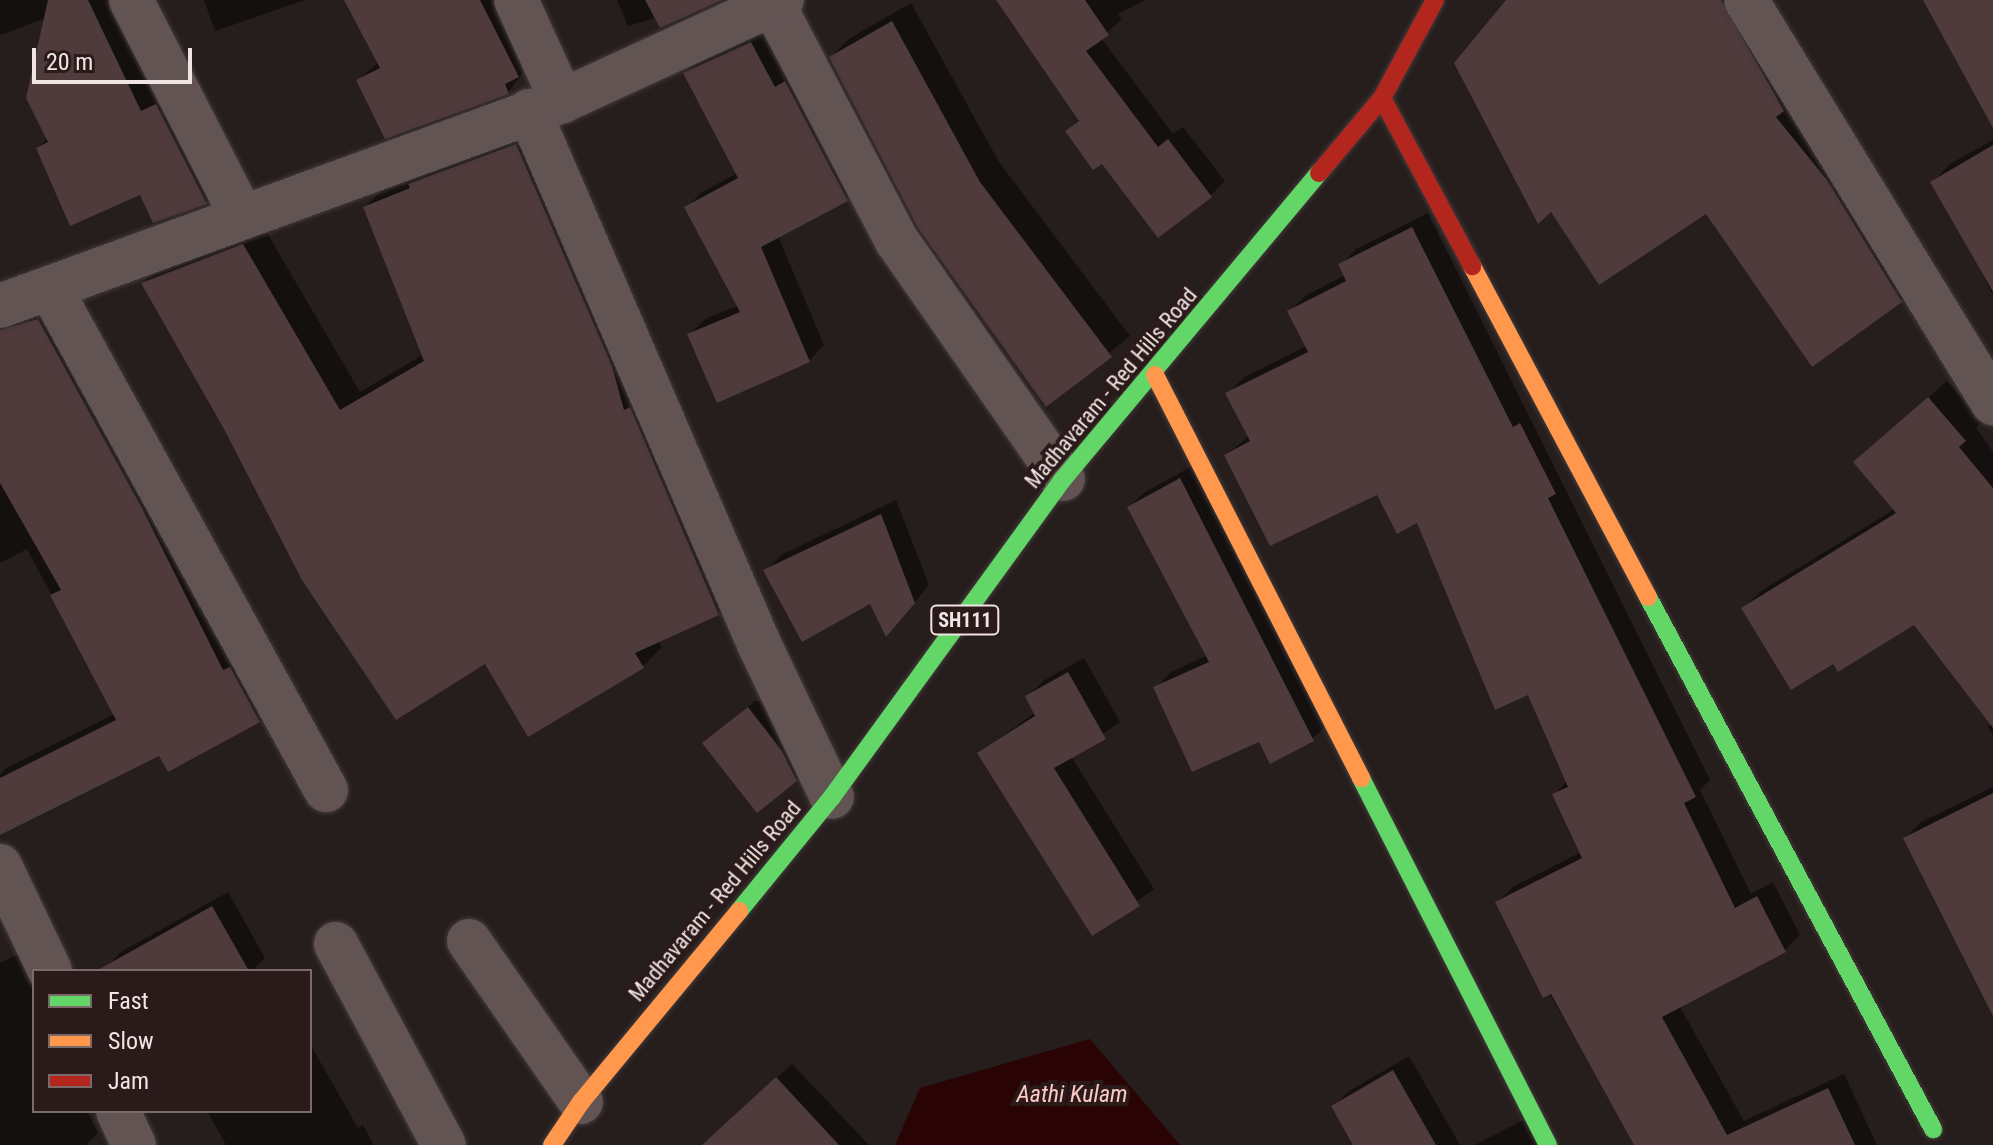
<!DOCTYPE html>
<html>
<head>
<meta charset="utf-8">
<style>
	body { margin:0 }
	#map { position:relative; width:1993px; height:1145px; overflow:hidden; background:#261e1d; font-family:"Roboto Condensed",sans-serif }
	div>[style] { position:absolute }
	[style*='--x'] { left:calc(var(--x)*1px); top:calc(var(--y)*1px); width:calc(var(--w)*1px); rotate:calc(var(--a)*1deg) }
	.water>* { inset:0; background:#2a0304 }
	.shadow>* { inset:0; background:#0007 }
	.building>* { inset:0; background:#4f3a3c }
	.roads { filter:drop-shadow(0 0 2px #423b3a) drop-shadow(0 0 2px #423b3a) }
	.street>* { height:44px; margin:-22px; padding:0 22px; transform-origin:22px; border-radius:22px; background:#625453 }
	.fast>* { height:18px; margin:-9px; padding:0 9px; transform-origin:9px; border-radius:9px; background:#63d668 }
	.slow>* { height:18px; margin:-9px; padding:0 9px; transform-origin:9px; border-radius:9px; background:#ff974d }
	.jam>* { height:18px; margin:-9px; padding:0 9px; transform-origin:9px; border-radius:9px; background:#b3261e }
	span { translate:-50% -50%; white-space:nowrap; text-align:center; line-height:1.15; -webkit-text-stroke:8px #2a1a19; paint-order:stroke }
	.shield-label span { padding:2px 6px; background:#2a1a19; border:2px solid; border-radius:6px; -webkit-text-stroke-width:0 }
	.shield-label { font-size:20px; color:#f1e5e4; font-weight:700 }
	.street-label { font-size:22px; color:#f1e5e4 }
	.water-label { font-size:24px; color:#fec7c4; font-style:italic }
	.legend { position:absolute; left:32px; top:969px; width:280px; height:144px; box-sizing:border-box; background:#2a1a19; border:2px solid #7a6b6a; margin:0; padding:10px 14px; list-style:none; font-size:24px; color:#f1e5e4 }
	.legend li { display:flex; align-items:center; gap:16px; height:40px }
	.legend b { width:40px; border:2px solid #7a6b6a }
	.scale { position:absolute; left:32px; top:48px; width:160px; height:36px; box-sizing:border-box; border:4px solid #f1e5e4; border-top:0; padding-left:10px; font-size:24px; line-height:28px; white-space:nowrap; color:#f1e5e4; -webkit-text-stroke:6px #2a1a19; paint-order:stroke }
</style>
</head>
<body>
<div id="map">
	<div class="water">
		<div style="clip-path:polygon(1090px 1039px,1180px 1145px,895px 1145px,920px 1088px)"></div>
	</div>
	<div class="shadow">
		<div style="clip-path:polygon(0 0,116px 0,222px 187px,206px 202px,154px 221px,141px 192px,38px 148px,48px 138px,46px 18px,0 35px)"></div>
		<div style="clip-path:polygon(204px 0,305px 0,215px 31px)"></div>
		<div style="clip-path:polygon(346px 0,505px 0,533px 60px,508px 92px,358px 80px,379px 62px)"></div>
		<div style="clip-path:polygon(617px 0,717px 0,628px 26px)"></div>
		<div style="clip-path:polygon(1020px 0,1145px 0,1118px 14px,1122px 19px,1101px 38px,1173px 134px,1183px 127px,1225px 181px,1211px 195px,1103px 161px,1067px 132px,1080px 119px)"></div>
		<div style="clip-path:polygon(1508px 0,1747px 0,1919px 281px,1900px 300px,1706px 212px)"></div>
		<div style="clip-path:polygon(911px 3px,999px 162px,1130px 336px,1046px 404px,831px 57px,850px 38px)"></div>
		<div style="clip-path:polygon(767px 28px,862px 184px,846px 199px,778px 236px,824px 345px,809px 361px,689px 335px,705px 319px,739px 305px,687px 207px,702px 192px,738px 173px,686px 73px,701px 58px)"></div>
		<div style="clip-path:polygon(536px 126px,738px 594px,718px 613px,658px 641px,662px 647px,642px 667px,485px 661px,226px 428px,143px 283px,163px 263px,263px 226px,360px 392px,424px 354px,365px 207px,385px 187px)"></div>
		<div style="clip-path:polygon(1993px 140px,1993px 295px,1933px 182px,1950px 164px)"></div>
		<div style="clip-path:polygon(1428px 213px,1710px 780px,1700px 790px,1751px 894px,1773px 882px,1800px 935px,1785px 950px,1679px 1005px,1744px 1121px,1844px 1074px,1877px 1145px,1637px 1145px,1497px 903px,1513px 887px,1581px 852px,1554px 795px,1567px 781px,1529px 693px,1418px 521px,1377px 492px,1226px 455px,1249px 436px,1228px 394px,1243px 378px,1307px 346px,1289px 312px,1305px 296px,1346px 275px,1341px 265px,1356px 249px)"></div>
		<div style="clip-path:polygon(54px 304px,275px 705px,259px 721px,0 803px,0 775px,6px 768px,115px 714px,27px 549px,0 563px,0 321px)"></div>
		<div style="clip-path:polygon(1947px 381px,1982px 422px,1976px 428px,1993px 452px,1993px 735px,1988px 727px,1992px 723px,1915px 622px,1833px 662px,1743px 608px,1761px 591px,1895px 509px,1855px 462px)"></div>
		<div style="clip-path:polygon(1196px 464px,1328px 724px,1312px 739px,1260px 739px,1156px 688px,1171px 672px,1208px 655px,1129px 507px,1145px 492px)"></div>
		<div style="clip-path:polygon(896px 500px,929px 585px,901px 619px,871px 601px,766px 571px,781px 555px)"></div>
		<div style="clip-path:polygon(1084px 658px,1120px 722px,1071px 756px,1154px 889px,1093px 933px,979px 753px,1036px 712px,1027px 697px,1043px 681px)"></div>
		<div style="clip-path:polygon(755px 701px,770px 701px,811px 764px,795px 780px,704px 744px)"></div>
		<div style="clip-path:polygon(1993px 787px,1993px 972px,1905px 838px,1921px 822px)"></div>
		<div style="clip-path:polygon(228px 892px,265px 958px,252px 971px,105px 971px,119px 953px)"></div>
		<div style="clip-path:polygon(33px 946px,34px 1111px,87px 1111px,98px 1133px,86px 1145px,0 1145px,0 963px)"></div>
		<div style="clip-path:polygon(310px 1044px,358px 1128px,363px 1125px,374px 1145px,226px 1145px,207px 1111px,310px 1111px)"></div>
		<div style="clip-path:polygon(1409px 1056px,1460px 1145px,1356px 1145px,1334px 1106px,1349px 1091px)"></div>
		<div style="clip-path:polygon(792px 1064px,869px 1145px,704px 1145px,709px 1140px)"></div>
		<div style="clip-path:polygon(1529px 1117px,1548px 1145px,1475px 1145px)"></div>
	</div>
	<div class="building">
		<div style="clip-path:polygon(48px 0,88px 0,141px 111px,156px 104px,207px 204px,153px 223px,140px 195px,70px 226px,36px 148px,48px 142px,26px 98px)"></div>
		<div style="clip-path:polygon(344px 0,480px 0,519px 77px,505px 84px,509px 94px,385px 139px,356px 80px,380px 68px)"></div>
		<div style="clip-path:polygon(645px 0,722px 0,660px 28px)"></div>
		<div style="clip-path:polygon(996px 0,1085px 0,1109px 35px,1086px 51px,1158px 147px,1168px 139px,1212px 197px,1158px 238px,1102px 164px,1093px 170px,1065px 131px,1079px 121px)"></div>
		<div style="clip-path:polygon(1506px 0,1721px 0,1784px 111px,1776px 117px,1827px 180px,1902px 302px,1812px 367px,1706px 214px,1599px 285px,1551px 212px,1538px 224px,1454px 63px)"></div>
		<div style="clip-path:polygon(1923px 0,1993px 0,1993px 128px)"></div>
		<div style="clip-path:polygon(892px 21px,980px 182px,1112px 357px,1046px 407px,918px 228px,829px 57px)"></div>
		<div style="clip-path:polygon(751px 42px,775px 87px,785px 81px,848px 201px,761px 247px,810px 362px,717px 403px,687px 334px,740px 312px,684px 207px,738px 178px,683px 73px)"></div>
		<div style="clip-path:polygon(516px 144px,612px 366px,624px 410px,630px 407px,719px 615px,635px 653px,644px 668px,528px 737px,485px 664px,396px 720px,302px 580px,224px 429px,141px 283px,243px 244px,340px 410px,424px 361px,363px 207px,410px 188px,408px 184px)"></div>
		<div style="clip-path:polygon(1993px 145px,1993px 292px,1930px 182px)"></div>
		<div style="clip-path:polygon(1412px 227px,1513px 427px,1520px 423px,1556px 494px,1548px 498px,1696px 797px,1684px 803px,1735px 908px,1757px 896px,1786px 952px,1662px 1017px,1727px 1135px,1828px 1088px,1855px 1145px,1634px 1145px,1551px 994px,1543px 998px,1495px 902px,1582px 858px,1552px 794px,1568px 787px,1528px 695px,1495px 710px,1417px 523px,1397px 534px,1377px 495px,1270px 546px,1224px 455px,1250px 441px,1225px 393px,1308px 352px,1287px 311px,1346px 281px,1338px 264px)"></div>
		<div style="clip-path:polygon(38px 319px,141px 506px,223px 670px,230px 667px,260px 722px,168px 772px,159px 756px,0 835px,0 778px,116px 720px,50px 595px,61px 590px,0 483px,0 330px)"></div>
		<div style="clip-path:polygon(1928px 397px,1966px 441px,1959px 447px,1993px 488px,1993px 728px,1914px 625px,1838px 672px,1833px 664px,1791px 690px,1741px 608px,1896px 513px,1853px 462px)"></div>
		<div style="clip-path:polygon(1180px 478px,1314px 741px,1270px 764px,1259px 742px,1192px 772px,1153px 687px,1209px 662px,1127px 507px)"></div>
		<div style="clip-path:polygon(881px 514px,915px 603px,886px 637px,870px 604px,802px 642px,763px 570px)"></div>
		<div style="clip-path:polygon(1068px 672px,1106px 739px,1054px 768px,1140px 906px,1092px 936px,977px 753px,1035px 716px,1025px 696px)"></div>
		<div style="clip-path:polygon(748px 707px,782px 751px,797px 781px,757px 813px,702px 743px)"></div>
		<div style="clip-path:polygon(1993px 793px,1993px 1016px,1903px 838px)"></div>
		<div style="clip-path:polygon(212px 906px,249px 971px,96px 971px)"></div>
		<div style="clip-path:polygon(1393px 1070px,1436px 1145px,1353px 1145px,1331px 1106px)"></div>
		<div style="clip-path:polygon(776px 1077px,839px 1145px,702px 1145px)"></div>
	</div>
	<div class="roads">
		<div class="street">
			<div style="--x:131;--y:0;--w:244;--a:62.9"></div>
			<div style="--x:516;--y:0;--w:111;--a:65.5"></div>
			<div style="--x:1746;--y:0;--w:473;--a:58.5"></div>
			<div style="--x:773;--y:4;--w:267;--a:62.4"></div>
			<div style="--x:897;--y:241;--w:290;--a:55.1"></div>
			<div style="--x:529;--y:111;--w:583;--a:66.65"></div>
			<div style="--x:760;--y:646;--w:167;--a:64.5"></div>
			<div style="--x:50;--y:288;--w:573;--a:61.2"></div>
			<div style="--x:0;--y:306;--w:598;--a:-20.04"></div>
			<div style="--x:562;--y:101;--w:242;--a:-24.7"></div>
			<div style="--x:0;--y:866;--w:116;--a:64.5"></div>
			<div style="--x:469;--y:941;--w:196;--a:55.2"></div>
			<div style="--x:336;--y:944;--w:228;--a:61.8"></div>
			<div style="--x:118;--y:1111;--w:38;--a:65"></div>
		</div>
		<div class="fast">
			<div style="--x:1648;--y:597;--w:604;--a:61.82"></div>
			<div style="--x:1361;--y:778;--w:412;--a:63"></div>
			<div style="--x:739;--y:911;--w:147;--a:-50.8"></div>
			<div style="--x:832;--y:797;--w:393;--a:-54"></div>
			<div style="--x:1063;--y:479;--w:399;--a:-50.1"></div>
		</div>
		<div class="slow">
			<div style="--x:1472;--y:266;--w:375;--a:62"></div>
			<div style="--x:1155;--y:375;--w:453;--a:62.9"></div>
			<div style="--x:552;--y:1145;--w:52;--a:-56"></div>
			<div style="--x:581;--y:1102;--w:248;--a:-50.4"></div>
		</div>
		<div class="jam">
			<div style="--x:1382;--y:98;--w:191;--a:61.8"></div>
			<div style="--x:1319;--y:173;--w:98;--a:-50"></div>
			<div style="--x:1382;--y:98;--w:111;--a:-61.6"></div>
		</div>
	</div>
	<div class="shield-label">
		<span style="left:965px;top:620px">SH111</span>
	</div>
	<div class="street-label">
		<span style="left:1111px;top:388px;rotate:-50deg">Madhavaram - Red Hills Road</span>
		<span style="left:715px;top:901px;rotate:-50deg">Madhavaram - Red Hills Road</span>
	</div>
	<div class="water-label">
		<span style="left:1072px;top:1095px">Aathi Kulam</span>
	</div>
	<ul class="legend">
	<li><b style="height:10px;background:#63d668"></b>Fast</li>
	<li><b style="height:10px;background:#ff974d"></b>Slow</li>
	<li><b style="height:10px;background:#b3261e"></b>Jam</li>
	</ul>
	<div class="scale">20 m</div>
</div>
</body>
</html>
